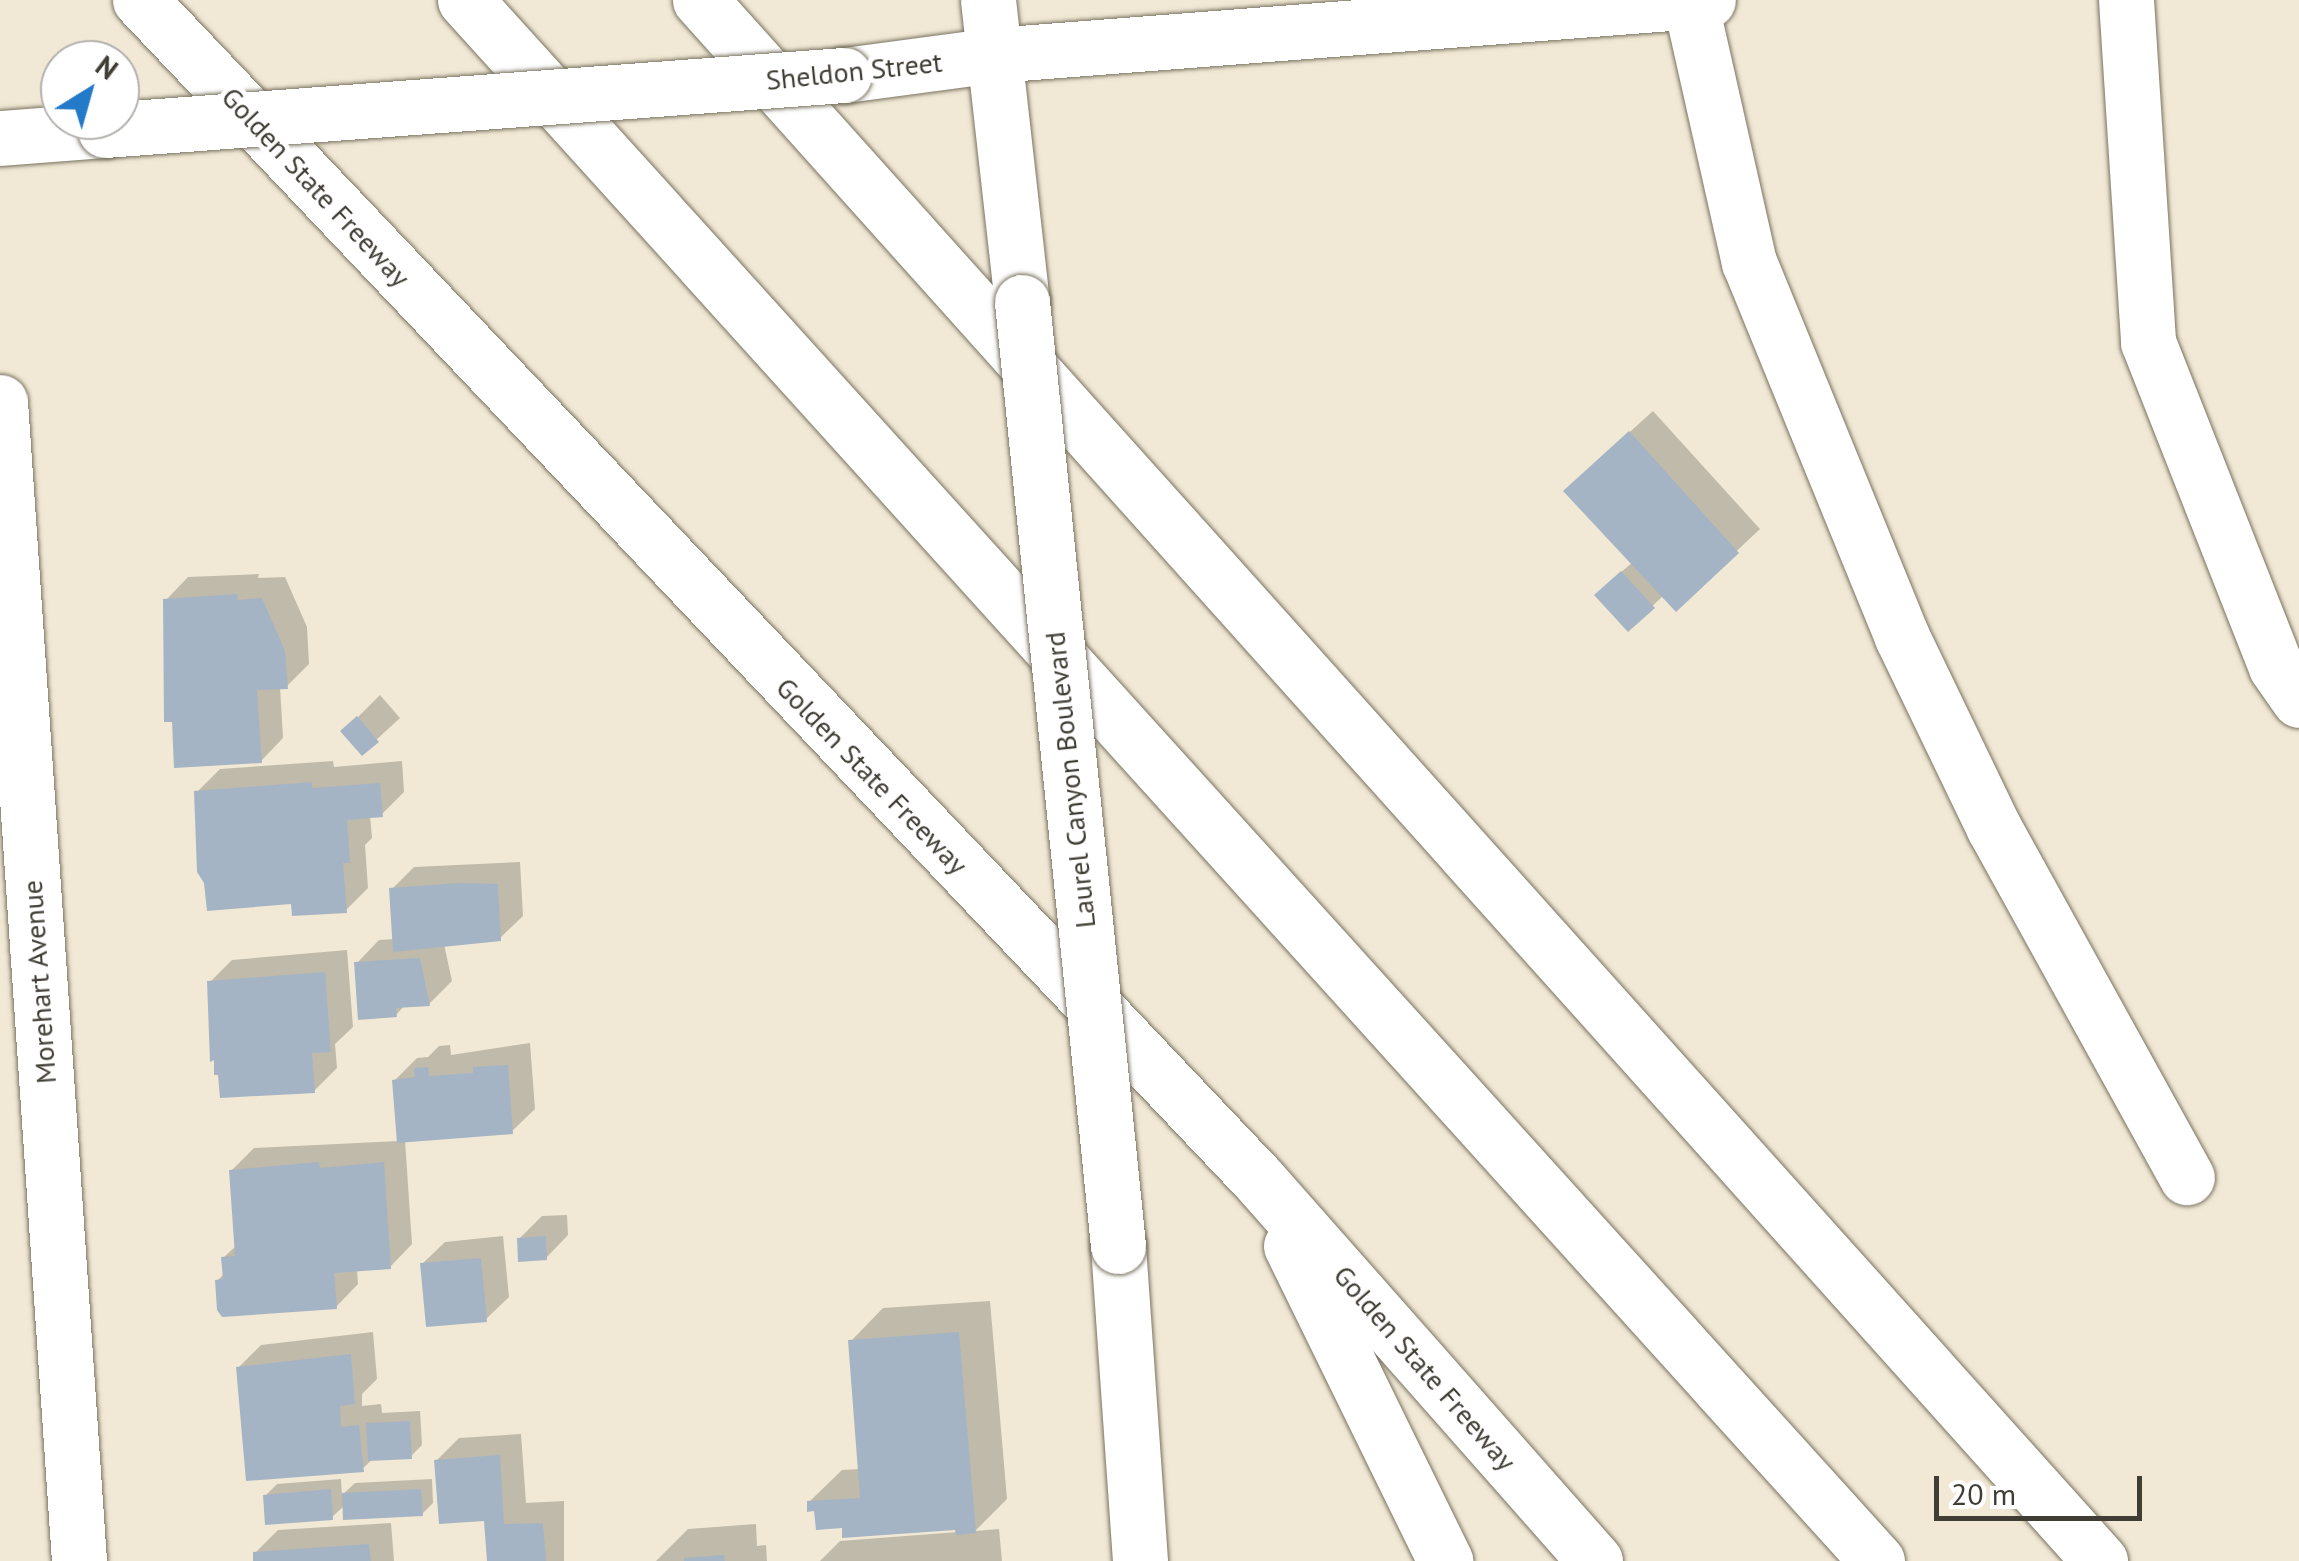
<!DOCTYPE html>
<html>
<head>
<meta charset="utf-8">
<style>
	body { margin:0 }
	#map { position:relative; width:2299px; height:1561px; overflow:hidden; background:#f1e9d5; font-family:"PT Sans",sans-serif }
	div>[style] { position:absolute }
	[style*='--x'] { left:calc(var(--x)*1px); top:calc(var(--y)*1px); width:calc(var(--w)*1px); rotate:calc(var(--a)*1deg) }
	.shadow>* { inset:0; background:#0003 }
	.building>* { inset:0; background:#a5b4c4 }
	.roads { filter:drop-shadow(0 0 2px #797260) drop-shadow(0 0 2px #797260) }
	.minor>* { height:55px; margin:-27.5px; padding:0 27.5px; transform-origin:27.5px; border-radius:27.5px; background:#fff }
	.major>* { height:55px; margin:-27.5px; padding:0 27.5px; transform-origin:27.5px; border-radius:27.5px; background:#fff }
	.highway>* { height:55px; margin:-27.5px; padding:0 27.5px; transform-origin:27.5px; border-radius:27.5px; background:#fff }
	.bridges { filter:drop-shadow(0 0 2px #797260) drop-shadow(0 0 2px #797260) }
	.major-bridge>* { height:55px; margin:-27.5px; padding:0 27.5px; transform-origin:27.5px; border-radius:27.5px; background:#fff }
	span { translate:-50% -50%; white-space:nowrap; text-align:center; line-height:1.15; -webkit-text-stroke:10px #fff; paint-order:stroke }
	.street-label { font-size:28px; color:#403d35 }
	.north { position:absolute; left:40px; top:40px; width:100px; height:100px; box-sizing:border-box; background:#fff; border:2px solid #b3b1ae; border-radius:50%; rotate:37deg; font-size:28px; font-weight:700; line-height:40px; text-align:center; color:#403d35 }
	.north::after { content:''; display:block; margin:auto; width:35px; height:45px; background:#227ac8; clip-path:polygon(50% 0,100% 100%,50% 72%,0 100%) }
	.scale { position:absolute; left:1934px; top:1476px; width:208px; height:45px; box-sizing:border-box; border:5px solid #403d35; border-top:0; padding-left:12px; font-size:30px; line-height:35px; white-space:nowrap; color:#403d35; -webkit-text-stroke:8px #fff; paint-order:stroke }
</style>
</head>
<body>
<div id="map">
	<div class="shadow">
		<div style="clip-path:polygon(1653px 411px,1760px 529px,1676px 608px,1664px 595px,1628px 629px,1620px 573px,1633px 562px,1589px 469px)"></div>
		<div style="clip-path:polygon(259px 574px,258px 578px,285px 577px,307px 627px,309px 664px,287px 686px,280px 687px,283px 738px,261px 761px,166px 600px,188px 577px)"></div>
		<div style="clip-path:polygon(380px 695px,400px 718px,362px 753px,344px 731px)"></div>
		<div style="clip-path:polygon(333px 761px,334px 767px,402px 761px,404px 792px,382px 814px,370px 815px,372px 838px,365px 845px,368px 888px,346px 910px,293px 901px,197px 792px,220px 769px)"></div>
		<div style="clip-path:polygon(520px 862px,523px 916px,500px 938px,444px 944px,452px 981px,429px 1004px,405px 1005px,396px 1015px,357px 963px,379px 940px,395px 939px,392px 889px,414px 867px)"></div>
		<div style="clip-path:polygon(347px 950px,353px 1027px,335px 1044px,337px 1068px,314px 1091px,216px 1057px,210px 982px,232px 960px)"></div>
		<div style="clip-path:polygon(530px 1043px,535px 1109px,512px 1131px,405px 1140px,412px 1244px,390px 1267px,357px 1269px,358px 1284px,336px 1307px,217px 1281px,225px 1273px,223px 1258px,237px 1245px,231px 1171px,254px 1148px,399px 1141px,394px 1081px,417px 1058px,428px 1057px,439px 1046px,450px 1045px,451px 1055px)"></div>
		<div style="clip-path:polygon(567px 1215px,568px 1235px,546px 1258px,519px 1239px,542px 1216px)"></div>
		<div style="clip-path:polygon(503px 1236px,509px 1297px,486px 1319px,422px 1264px,445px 1242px)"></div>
		<div style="clip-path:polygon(990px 1301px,1007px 1499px,975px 1531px,999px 1529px,1002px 1561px,820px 1561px,840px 1541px,958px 1532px,957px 1528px,845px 1525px,809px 1502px,842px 1470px,860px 1469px,851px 1341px,883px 1308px)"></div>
		<div style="clip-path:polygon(373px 1332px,377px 1379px,362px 1394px,362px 1406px,381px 1404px,382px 1413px,420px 1411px,422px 1445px,411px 1456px,374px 1458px,362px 1469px,238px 1368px,261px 1345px)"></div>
		<div style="clip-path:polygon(521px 1434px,526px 1503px,564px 1501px,564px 1561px,491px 1561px,486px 1518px,437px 1460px,459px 1438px)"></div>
		<div style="clip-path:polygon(341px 1479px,342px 1495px,355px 1483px,432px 1479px,433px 1503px,422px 1514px,345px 1505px,332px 1517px,266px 1495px,277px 1484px)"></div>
		<div style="clip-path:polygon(391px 1523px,394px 1561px,256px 1561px,255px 1553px,278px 1530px)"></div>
		<div style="clip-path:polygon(756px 1524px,757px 1546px,766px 1545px,767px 1561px,656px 1561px,688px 1529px)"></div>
	</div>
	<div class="building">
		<div style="clip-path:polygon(1629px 431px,1739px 553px,1676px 612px,1563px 491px)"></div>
		<div style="clip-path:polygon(1621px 571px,1655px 608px,1628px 632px,1594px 595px)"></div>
		<div style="clip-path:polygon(238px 594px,237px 600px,262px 598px,285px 651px,288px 689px,257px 690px,262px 763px,174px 768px,172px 722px,164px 722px,163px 599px)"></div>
		<div style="clip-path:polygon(357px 716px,379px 742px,362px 756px,340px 731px)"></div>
		<div style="clip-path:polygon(312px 782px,312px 788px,380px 783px,383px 817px,347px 820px,350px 863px,343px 863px,347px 913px,292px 916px,291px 904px,207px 911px,204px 883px,197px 872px,194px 791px)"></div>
		<div style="clip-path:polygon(459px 883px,498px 884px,501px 941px,393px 952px,389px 888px)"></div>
		<div style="clip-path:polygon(420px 958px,430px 1006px,396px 1008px,397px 1017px,358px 1020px,354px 962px)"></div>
		<div style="clip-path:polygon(325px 972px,331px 1052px,312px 1053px,315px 1093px,220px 1098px,218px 1075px,214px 1075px,214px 1060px,210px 1062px,207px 981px)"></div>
		<div style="clip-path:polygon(508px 1065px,513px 1134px,397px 1143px,392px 1080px,415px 1077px,414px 1068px,428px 1067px,429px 1076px,473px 1073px,473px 1067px)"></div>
		<div style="clip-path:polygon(319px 1162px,320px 1168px,384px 1162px,391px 1269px,334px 1273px,337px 1309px,222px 1317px,217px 1310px,215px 1280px,223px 1279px,221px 1257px,235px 1256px,229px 1170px)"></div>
		<div style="clip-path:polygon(546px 1236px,547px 1260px,518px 1262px,517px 1238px)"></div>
		<div style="clip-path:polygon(481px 1258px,487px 1322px,426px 1327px,420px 1263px)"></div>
		<div style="clip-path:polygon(959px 1332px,976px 1533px,956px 1535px,955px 1530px,842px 1538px,842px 1528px,816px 1530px,814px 1511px,807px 1512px,807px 1501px,860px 1498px,848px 1340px)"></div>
		<div style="clip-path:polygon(351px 1354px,355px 1404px,340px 1406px,341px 1427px,359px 1425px,364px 1472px,246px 1481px,236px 1367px)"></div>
		<div style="clip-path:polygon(410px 1421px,412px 1459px,368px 1461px,366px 1423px)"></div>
		<div style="clip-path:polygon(500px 1455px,504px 1524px,543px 1523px,546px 1561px,487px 1561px,484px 1521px,439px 1524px,434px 1460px)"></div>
		<div style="clip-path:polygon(331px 1489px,333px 1520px,265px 1525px,263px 1495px)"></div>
		<div style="clip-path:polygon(421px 1489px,423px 1516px,343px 1520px,342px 1493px)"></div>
		<div style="clip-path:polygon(369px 1544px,371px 1561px,253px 1561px,253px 1552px)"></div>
		<div style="clip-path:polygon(724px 1555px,725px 1561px,684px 1561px,684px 1558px)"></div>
	</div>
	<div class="roads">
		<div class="minor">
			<div style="--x:1690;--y:1;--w:268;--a:77.3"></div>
			<div style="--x:1749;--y:262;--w:405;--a:67.8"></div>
			<div style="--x:1902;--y:637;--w:212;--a:64.3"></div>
			<div style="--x:1994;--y:828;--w:399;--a:61.1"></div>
			<div style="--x:0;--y:402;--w:1162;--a:86.1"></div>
		</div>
		<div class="major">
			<div style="--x:988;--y:0;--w:304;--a:83.6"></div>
			<div style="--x:844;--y:75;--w:151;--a:-7.6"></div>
			<div style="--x:994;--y:55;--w:716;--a:-4.4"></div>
			<div style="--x:0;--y:138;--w:105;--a:-4.4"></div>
			<div style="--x:1118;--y:1246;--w:316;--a:86"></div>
		</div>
		<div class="highway">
			<div style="--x:140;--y:0;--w:1626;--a:46.52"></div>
			<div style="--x:1259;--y:1180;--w:508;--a:48.59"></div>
			<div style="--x:465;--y:0;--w:2105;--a:47.87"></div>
			<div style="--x:700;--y:0;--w:2097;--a:48.11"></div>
			<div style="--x:2126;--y:0;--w:343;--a:86.3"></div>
			<div style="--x:2148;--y:342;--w:349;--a:68.5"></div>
			<div style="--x:2276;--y:667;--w:40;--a:55.1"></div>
			<div style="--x:1291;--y:1246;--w:351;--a:63.9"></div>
		</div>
	</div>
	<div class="bridges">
		<div class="major-bridge">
			<div style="--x:105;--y:130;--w:741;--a:-4.26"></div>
			<div style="--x:1022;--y:302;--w:949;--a:84.19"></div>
		</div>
	</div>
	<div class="street-label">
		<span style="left:854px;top:71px;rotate:-6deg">Sheldon Street</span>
		<span style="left:316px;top:187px;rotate:47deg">Golden State Freeway</span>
		<span style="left:872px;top:776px;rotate:46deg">Golden State Freeway</span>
		<span style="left:1070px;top:780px;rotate:-96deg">Laurel Canyon Boulevard</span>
		<span style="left:39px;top:982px;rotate:-94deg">Morehart Avenue</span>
		<span style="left:1425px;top:1368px;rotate:49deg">Golden State Freeway</span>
	</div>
	<div class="north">N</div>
	<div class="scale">20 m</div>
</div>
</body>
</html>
